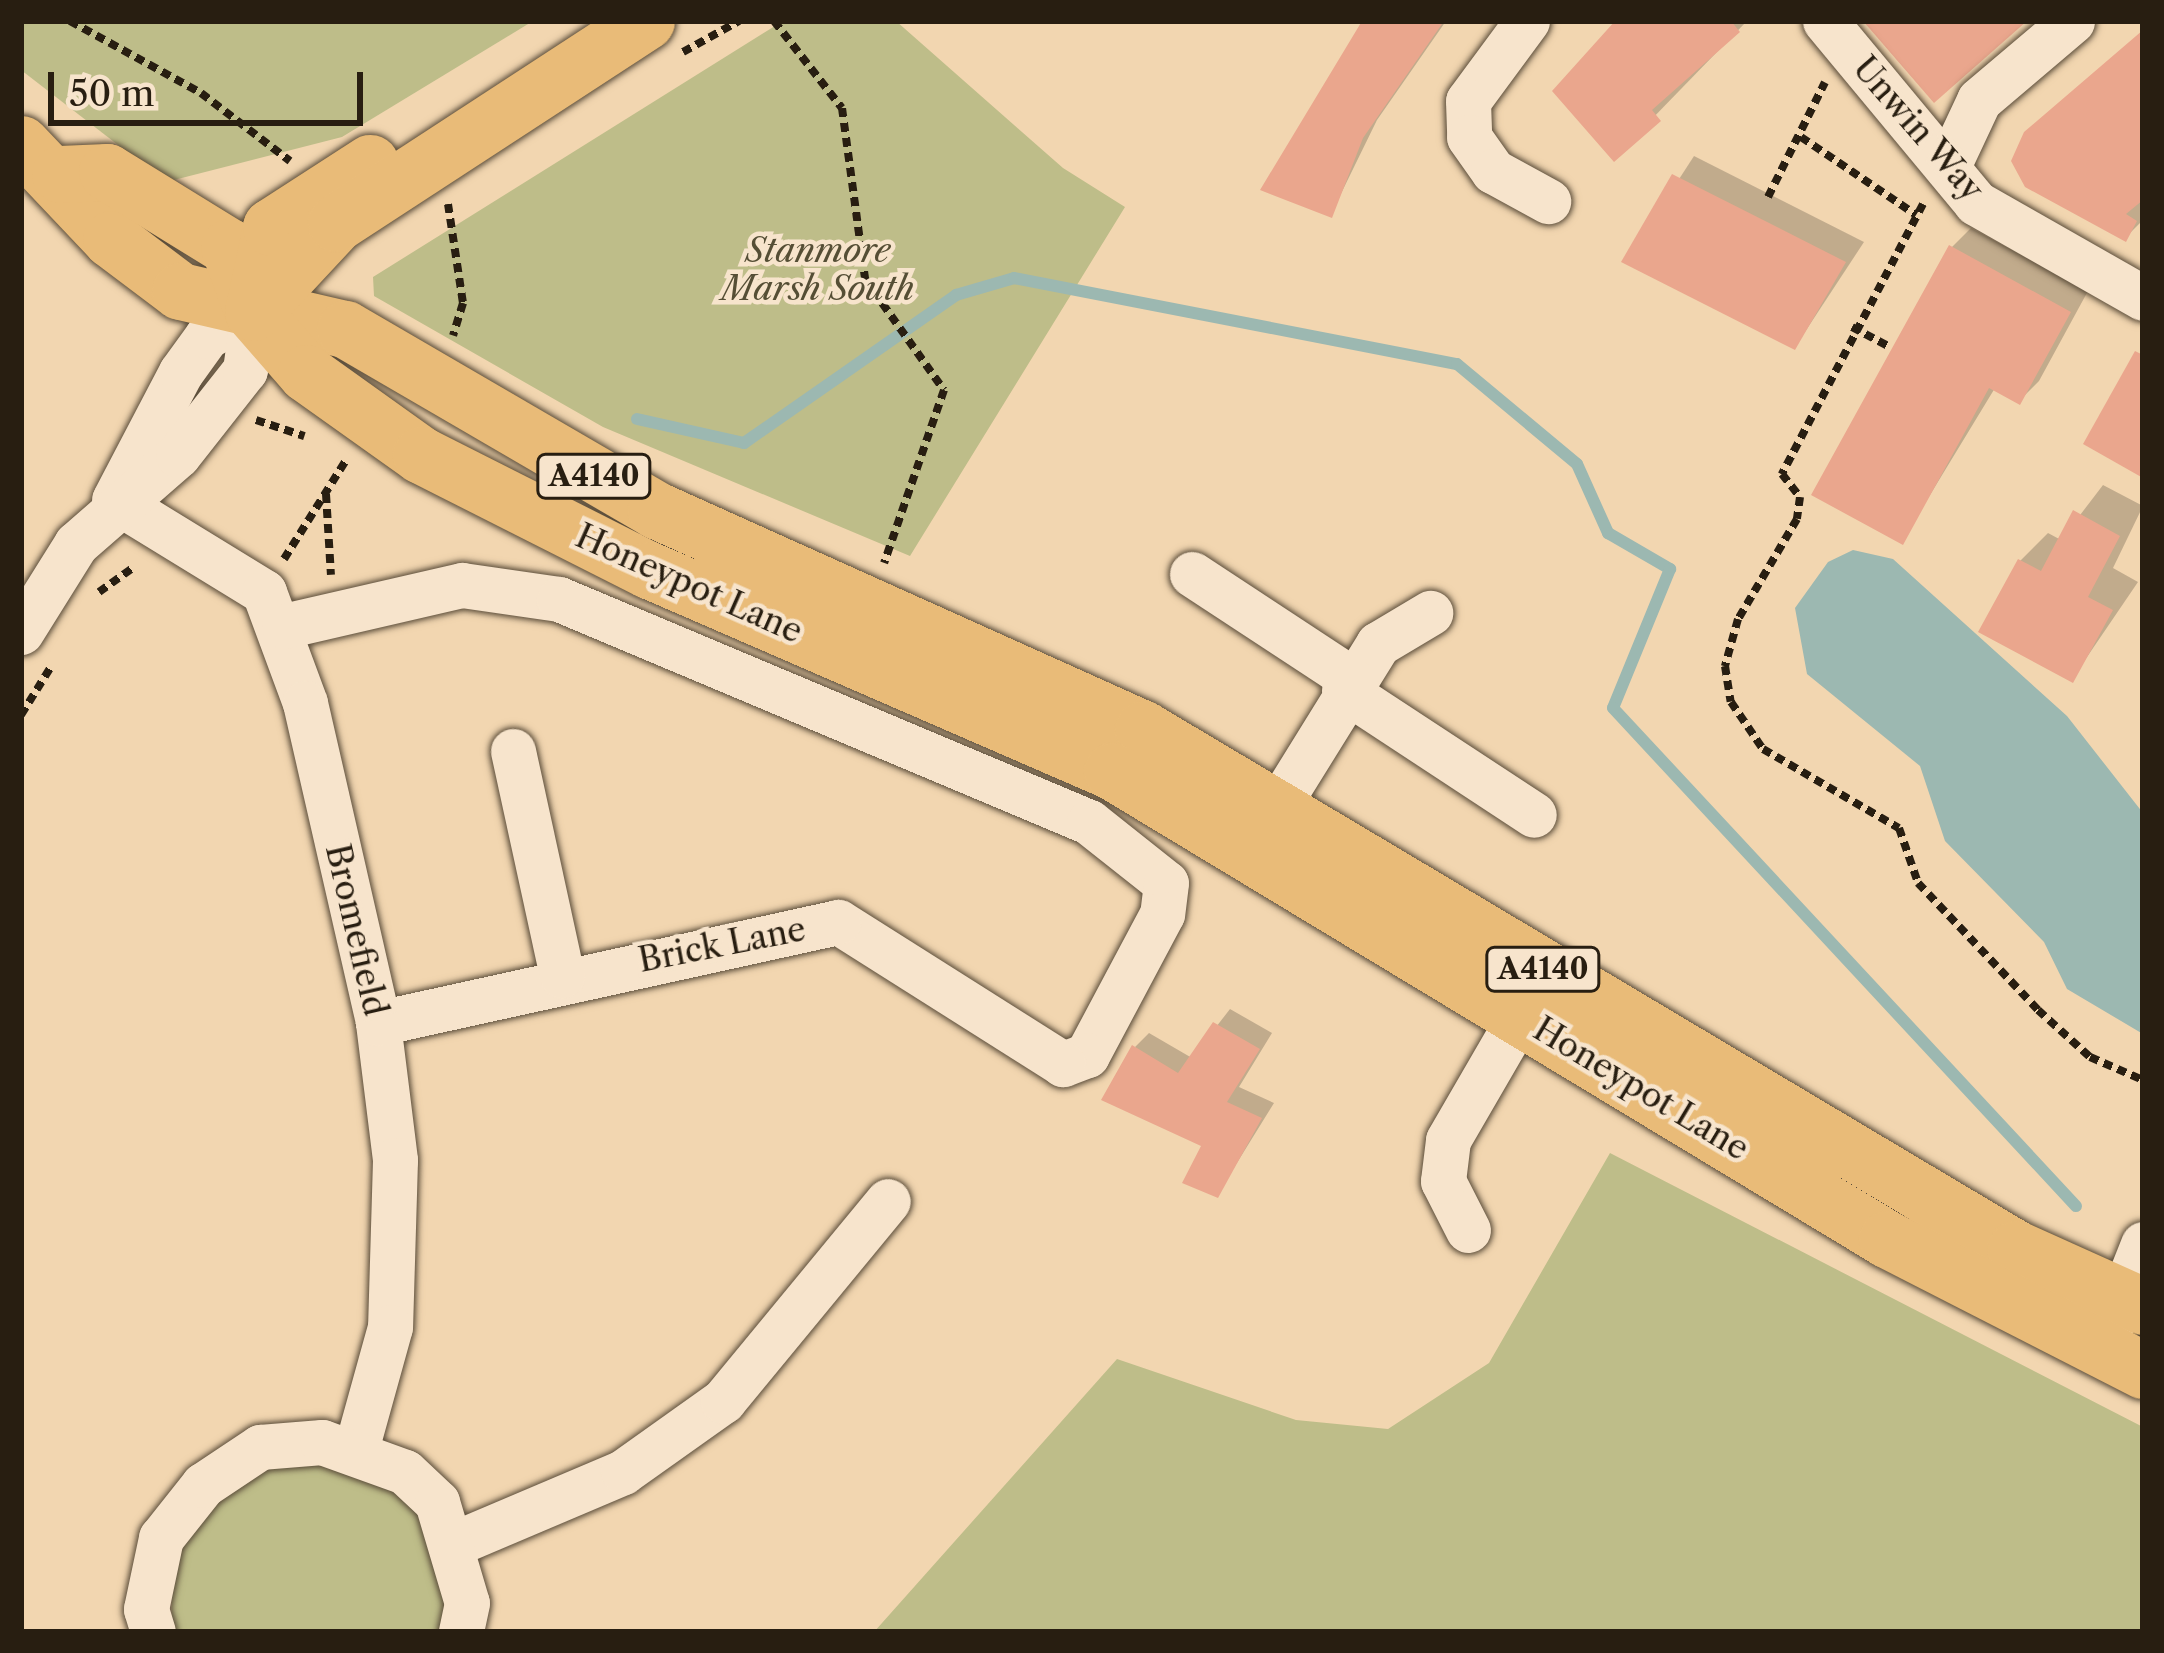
<!DOCTYPE html>
<html>
<head>
<meta charset="utf-8">
<style>
	body { margin:0 }
	#map { position:relative; width:2164px; height:1653px; overflow:hidden; background:#f2d6b0; font-family:"Libre Caslon Text",serif }
	div>[style] { position:absolute }
	[style*='--x'] { left:calc(var(--x)*1px); top:calc(var(--y)*1px); width:calc(var(--w)*1px); rotate:calc(var(--a)*1deg) }
	.green>* { inset:0; background:#bebd89 }
	.water>* { inset:0; background:#9cb8b1 }
	.shadow>* { inset:0; background:#0003 }
	.stream>* { height:12px; margin:-6px; padding:0 6px; transform-origin:6px; border-radius:6px; background:#9cb8b1 }
	.building>* { inset:0; background:#eaa68d }
	.path>* { height:8px; margin-top:-4px; transform-origin:0; background:repeating-linear-gradient(90deg,#281e11 0 9px,transparent 0 15px) }
	.roads { filter:drop-shadow(0 0 3px #5a4c39) drop-shadow(0 0 3px #5a4c39) }
	.minor>* { height:45px; margin:-22.5px; padding:0 22.5px; transform-origin:22.5px; border-radius:22.5px; background:#f7e4cc }
	.major>* { height:57px; margin:-28.5px; padding:0 28.5px; transform-origin:28.5px; border-radius:28.5px; background:#e9bb78 }
	span { translate:-50% -50%; white-space:nowrap; text-align:center; line-height:1.15; -webkit-text-stroke:9px #f7e4cc; paint-order:stroke }
	.shield-label span { padding:3px 9px; background:#f7e4cc; border:3px solid; border-radius:9px; -webkit-text-stroke-width:0 }
	.shield-label { font-size:30px; color:#281e11; font-weight:700 }
	.street-label { font-size:33px; color:#281e11 }
	.park-label { font-size:33px; color:#554e35; font-style:italic }
	.frame { position:absolute; inset:0; border:24px solid #281e11; pointer-events:none }
	.scale { position:absolute; left:48px; top:72px; width:315px; height:54px; box-sizing:border-box; border:6px solid #281e11; border-top:0; padding-left:15px; font-size:36px; line-height:42px; white-space:nowrap; color:#281e11; -webkit-text-stroke:9px #f7e4cc; paint-order:stroke }
</style>
</head>
<body>
<div id="map">
	<div class="green">
		<div style="clip-path:polygon(21px 21px,533px 21px,342px 137px,166px 182px,21px 70px)"></div>
		<div style="clip-path:polygon(783px 21px,896px 21px,1063px 168px,1125px 207px,910px 556px,603px 427px,374px 296px,373px 277px)"></div>
		<div style="clip-path:polygon(1610px 1153px,2143px 1427px,2143px 1632px,874px 1632px,1117px 1359px,1296px 1420px,1388px 1429px,1489px 1363px)"></div>
		<div style="clip-path:polygon(307px 1459px,393px 1486px,424px 1518px,444px 1559px,445px 1632px,172px 1632px,171px 1565px,191px 1521px,262px 1466px)"></div>
	</div>
	<div class="water">
		<div style="clip-path:polygon(1853px 550px,1893px 559px,2067px 716px,2143px 813px,2143px 1034px,2067px 989px,2044px 942px,1945px 841px,1920px 766px,1807px 674px,1795px 608px,1828px 562px)"></div>
	</div>
	<div class="shadow">
		<div style="clip-path:polygon(1369px 21px,1446px 21px,1377px 120px,1331px 214px)"></div>
		<div style="clip-path:polygon(1627px 21px,1747px 21px,1614px 158px)"></div>
		<div style="clip-path:polygon(2143px 31px,2143px 220px,2125px 238px,2027px 185px)"></div>
		<div style="clip-path:polygon(1694px 156px,1864px 242px,1795px 347px,1626px 261px)"></div>
		<div style="clip-path:polygon(1971px 228px,2088px 291px,2039px 381px,2019px 401px,1995px 388px,1902px 541px,1952px 247px)"></div>
		<div style="clip-path:polygon(2103px 485px,2143px 506px,2113px 568px,2138px 582px,2072px 679px,2020px 561px,2048px 533px,2061px 540px)"></div>
		<div style="clip-path:polygon(1230px 1009px,1272px 1033px,1239px 1087px,1274px 1103px,1217px 1195px,1205px 1144px,1135px 1047px,1149px 1033px,1192px 1058px)"></div>
	</div>
	<div class="stream">
		<div style="--x:637;--y:419;--w:110;--a:12.6"></div>
		<div style="--x:744;--y:443;--w:259;--a:-34.9"></div>
		<div style="--x:956;--y:295;--w:60;--a:-16.3"></div>
		<div style="--x:1014;--y:278;--w:451;--a:11"></div>
		<div style="--x:1457;--y:364;--w:156;--a:39.8"></div>
		<div style="--x:1577;--y:464;--w:76;--a:65.8"></div>
		<div style="--x:1608;--y:533;--w:72;--a:30.1"></div>
		<div style="--x:1670;--y:569;--w:150;--a:112.3"></div>
		<div style="--x:1613;--y:708;--w:680;--a:47.09"></div>
	</div>
	<div class="building">
		<div style="clip-path:polygon(1362px 21px,1444px 21px,1363px 138px,1332px 218px,1260px 190px)"></div>
		<div style="clip-path:polygon(1615px 21px,1731px 21px,1740px 32px,1652px 110px,1661px 121px,1614px 162px,1552px 91px)"></div>
		<div style="clip-path:polygon(1863px 21px,2027px 21px,1934px 103px)"></div>
		<div style="clip-path:polygon(2143px 30px,2143px 200px,2126px 214px,2137px 221px,2126px 242px,2025px 187px,2011px 161px,2024px 132px)"></div>
		<div style="clip-path:polygon(1672px 174px,1846px 262px,1795px 350px,1621px 262px)"></div>
		<div style="clip-path:polygon(1949px 245px,2071px 312px,2020px 405px,1989px 388px,1903px 545px,1811px 495px)"></div>
		<div style="clip-path:polygon(2135px 351px,2143px 355px,2143px 478px,2083px 444px)"></div>
		<div style="clip-path:polygon(2073px 510px,2120px 536px,2088px 597px,2113px 610px,2073px 683px,1978px 632px,2018px 559px,2041px 571px)"></div>
		<div style="clip-path:polygon(1213px 1022px,1260px 1049px,1227px 1102px,1262px 1118px,1218px 1198px,1182px 1183px,1201px 1146px,1101px 1100px,1132px 1045px,1178px 1073px)"></div>
	</div>
	<div class="path">
		<div style="--x:70;--y:21;--w:149;--a:28.8"></div>
		<div style="--x:201;--y:93;--w:112;--a:37.4"></div>
		<div style="--x:774;--y:21;--w:110;--a:52"></div>
		<div style="--x:842;--y:108;--w:173;--a:82.3"></div>
		<div style="--x:865;--y:279;--w:136;--a:54.6"></div>
		<div style="--x:944;--y:390;--w:183;--a:109.1"></div>
		<div style="--x:683;--y:52;--w:64;--a:-29"></div>
		<div style="--x:1801;--y:137;--w:139;--a:34.1"></div>
		<div style="--x:1768;--y:197;--w:128;--a:-63.6"></div>
		<div style="--x:448;--y:204;--w:100;--a:81.4"></div>
		<div style="--x:463;--y:303;--w:34;--a:107"></div>
		<div style="--x:1923;--y:204;--w:305;--a:117.6"></div>
		<div style="--x:1782;--y:474;--w:29;--a:52"></div>
		<div style="--x:1800;--y:497;--w:22;--a:98"></div>
		<div style="--x:1797;--y:519;--w:116;--a:120.5"></div>
		<div style="--x:1738;--y:619;--w:49;--a:105.5"></div>
		<div style="--x:1725;--y:666;--w:36;--a:81"></div>
		<div style="--x:1731;--y:702;--w:57;--a:55.8"></div>
		<div style="--x:1763;--y:749;--w:157;--a:30.2"></div>
		<div style="--x:1899;--y:828;--w:58;--a:70.9"></div>
		<div style="--x:1918;--y:883;--w:175;--a:46.6"></div>
		<div style="--x:2038;--y:1010;--w:70;--a:42.1"></div>
		<div style="--x:2090;--y:1057;--w:58;--a:23.5"></div>
		<div style="--x:1852;--y:327;--w:41;--a:27.8"></div>
		<div style="--x:256;--y:420;--w:51;--a:18.4"></div>
		<div style="--x:326;--y:494;--w:81;--a:86.5"></div>
		<div style="--x:284;--y:559;--w:117;--a:-57.9"></div>
		<div style="--x:99;--y:592;--w:43;--a:-35.5"></div>
		<div style="--x:21;--y:715;--w:59;--a:-58.2"></div>
	</div>
	<div class="roads">
		<div class="minor">
			<div style="--x:1527;--y:21;--w:99;--a:126.4"></div>
			<div style="--x:1468;--y:101;--w:36;--a:88"></div>
			<div style="--x:1469;--y:137;--w:42;--a:54.8"></div>
			<div style="--x:1493;--y:171;--w:63;--a:28.6"></div>
			<div style="--x:1825;--y:21;--w:236;--a:50.3"></div>
			<div style="--x:1976;--y:203;--w:192;--a:29.6"></div>
			<div style="--x:1950;--y:162;--w:68;--a:-64.9"></div>
			<div style="--x:1979;--y:100;--w:122;--a:-40.3"></div>
			<div style="--x:115;--y:498;--w:142;--a:-62.4"></div>
			<div style="--x:181;--y:372;--w:44;--a:-54.2"></div>
			<div style="--x:207;--y:336;--w:52;--a:-27.6"></div>
			<div style="--x:114;--y:500;--w:176;--a:31.5"></div>
			<div style="--x:264;--y:592;--w:118;--a:69.7"></div>
			<div style="--x:305;--y:703;--w:328;--a:77.1"></div>
			<div style="--x:378;--y:1023;--w:138;--a:82.9"></div>
			<div style="--x:395;--y:1160;--w:167;--a:91.7"></div>
			<div style="--x:390;--y:1327;--w:128;--a:105.5"></div>
			<div style="--x:1192;--y:574;--w:191;--a:33.3"></div>
			<div style="--x:284;--y:626;--w:183;--a:-13"></div>
			<div style="--x:462;--y:585;--w:98;--a:8.2"></div>
			<div style="--x:559;--y:599;--w:575;--a:22.82"></div>
			<div style="--x:1089;--y:822;--w:98;--a:38.4"></div>
			<div style="--x:1166;--y:883;--w:31;--a:97"></div>
			<div style="--x:1162;--y:914;--w:160;--a:118"></div>
			<div style="--x:1087;--y:1055;--w:26;--a:159"></div>
			<div style="--x:1063;--y:1064;--w:266;--a:-147.7"></div>
			<div style="--x:838;--y:922;--w:471;--a:167.6"></div>
			<div style="--x:21;--y:632;--w:104;--a:-58"></div>
			<div style="--x:76;--y:544;--w:135;--a:-41.1"></div>
			<div style="--x:178;--y:455;--w:108;--a:-51.8"></div>
			<div style="--x:245;--y:370;--w:59;--a:-82.1"></div>
			<div style="--x:1344;--y:690;--w:227;--a:33.3"></div>
			<div style="--x:513;--y:751;--w:230;--a:77.7"></div>
			<div style="--x:1277;--y:807;--w:192;--a:-58.2"></div>
			<div style="--x:1378;--y:644;--w:61;--a:-30.8"></div>
			<div style="--x:1468;--y:1230;--w:55;--a:-117"></div>
			<div style="--x:1443;--y:1181;--w:41;--a:-83"></div>
			<div style="--x:1448;--y:1140;--w:143;--a:-59.9"></div>
			<div style="--x:2111;--y:1325;--w:87;--a:-68.4"></div>
			<div style="--x:456;--y:1543;--w:181;--a:-23"></div>
			<div style="--x:623;--y:1472;--w:123;--a:-35.4"></div>
			<div style="--x:723;--y:1401;--w:259;--a:-50.5"></div>
			<div style="--x:153;--y:1632;--w:24;--a:-107"></div>
			<div style="--x:146;--y:1609;--w:73;--a:-78.1"></div>
			<div style="--x:161;--y:1538;--w:68;--a:-51.6"></div>
			<div style="--x:203;--y:1485;--w:69;--a:-33.7"></div>
			<div style="--x:260;--y:1447;--w:62;--a:-4.6"></div>
			<div style="--x:322;--y:1442;--w:88;--a:19.9"></div>
			<div style="--x:405;--y:1472;--w:44;--a:43.2"></div>
			<div style="--x:437;--y:1502;--w:105;--a:73.5"></div>
			<div style="--x:467;--y:1603;--w:30;--a:102"></div>
		</div>
		<div class="major">
			<div style="--x:21;--y:144;--w:131;--a:46.5"></div>
			<div style="--x:111;--y:239;--w:86;--a:37"></div>
			<div style="--x:180;--y:291;--w:169;--a:13"></div>
			<div style="--x:345;--y:329;--w:360;--a:30.2"></div>
			<div style="--x:656;--y:510;--w:534;--a:24.21"></div>
			<div style="--x:1143;--y:729;--w:1016;--a:30.78"></div>
			<div style="--x:2016;--y:1249;--w:139;--a:24.2"></div>
			<div style="--x:60;--y:174;--w:47;--a:-2.4"></div>
			<div style="--x:107;--y:172;--w:143;--a:31.6"></div>
			<div style="--x:229;--y:247;--w:69;--a:69.7"></div>
			<div style="--x:253;--y:312;--w:81;--a:49"></div>
			<div style="--x:306;--y:373;--w:141;--a:35.5"></div>
			<div style="--x:421;--y:455;--w:255;--a:26.8"></div>
			<div style="--x:649;--y:570;--w:505;--a:23.47"></div>
			<div style="--x:1112;--y:771;--w:905;--a:31.13"></div>
			<div style="--x:1887;--y:1239;--w:288;--a:27.1"></div>
			<div style="--x:254;--y:308;--w:83;--a:-78.1"></div>
			<div style="--x:271;--y:227;--w:118;--a:-32.9"></div>
			<div style="--x:253;--y:312;--w:122;--a:-47"></div>
			<div style="--x:336;--y:223;--w:370;--a:-33.1"></div>
		</div>
	</div>
	<div class="shield-label">
		<span style="left:594px;top:476px">A4140</span>
		<span style="left:1543px;top:969px">A4140</span>
	</div>
	<div class="street-label">
		<span style="left:1918px;top:129px;rotate:49deg">Unwin Way</span>
		<span style="left:689px;top:584px;rotate:24deg">Honeypot Lane</span>
		<span style="left:356px;top:930px;rotate:77deg">Bromefield</span>
		<span style="left:722px;top:945px;rotate:-11deg">Brick Lane</span>
		<span style="left:1641px;top:1089px;rotate:31deg">Honeypot Lane</span>
	</div>
	<div class="park-label">
		<span style="left:818px;top:270px">Stanmore<br>Marsh South</span>
	</div>
	<div class="frame"></div>
	<div class="scale">50 m</div>
</div>
</body>
</html>
